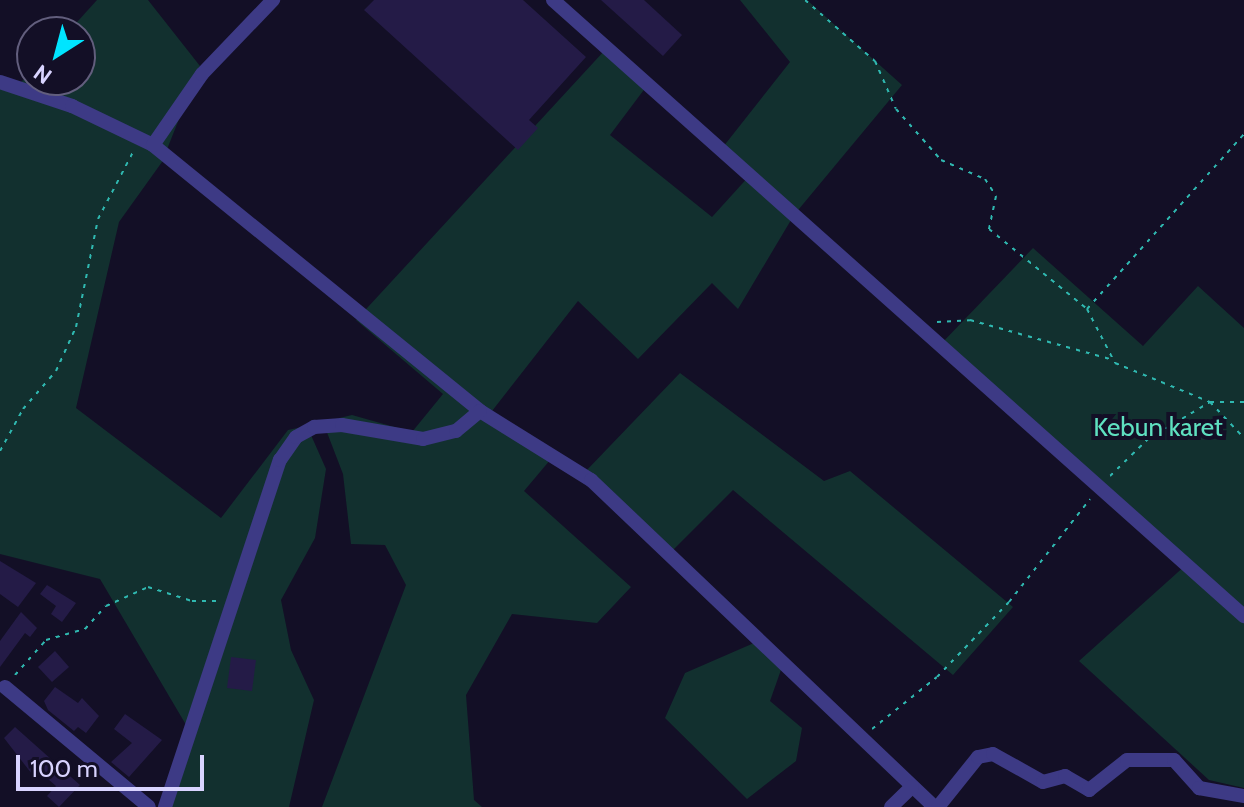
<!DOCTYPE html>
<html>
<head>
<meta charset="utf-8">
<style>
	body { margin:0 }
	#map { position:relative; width:1244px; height:807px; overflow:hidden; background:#130f26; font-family:Cabin,sans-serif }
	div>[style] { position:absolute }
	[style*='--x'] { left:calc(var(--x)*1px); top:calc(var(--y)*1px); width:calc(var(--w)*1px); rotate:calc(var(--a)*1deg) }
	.green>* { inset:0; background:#12302f }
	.building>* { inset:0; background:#241b47 }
	.path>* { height:2px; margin-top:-1px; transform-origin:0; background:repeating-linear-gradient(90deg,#2fb8b0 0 4px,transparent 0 10px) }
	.street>* { height:14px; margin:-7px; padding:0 7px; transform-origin:7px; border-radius:7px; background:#3d3a85 }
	span { translate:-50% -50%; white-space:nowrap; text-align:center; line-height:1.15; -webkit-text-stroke:8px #130f26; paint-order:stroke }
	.park-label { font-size:26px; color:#5fe0c0 }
	.north { position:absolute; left:16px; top:16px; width:80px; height:80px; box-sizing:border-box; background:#130f26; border:2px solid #625e7d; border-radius:50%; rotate:216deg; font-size:22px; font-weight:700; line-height:32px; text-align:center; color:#d9d4ff }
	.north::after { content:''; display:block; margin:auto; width:28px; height:36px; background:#00e5ff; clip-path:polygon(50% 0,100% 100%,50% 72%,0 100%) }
	.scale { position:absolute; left:16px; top:755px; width:188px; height:36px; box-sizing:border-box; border:4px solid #d9d4ff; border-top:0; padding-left:10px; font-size:24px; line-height:28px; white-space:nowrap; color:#d9d4ff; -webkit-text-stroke:6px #130f26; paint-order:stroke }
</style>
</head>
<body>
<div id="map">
	<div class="green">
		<div style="clip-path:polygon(97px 0,148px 0,200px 66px,162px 162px,119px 222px,76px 408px,221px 518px,288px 430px,307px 426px,326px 469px,315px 538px,281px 600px,291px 650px,314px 700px,289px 807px,161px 807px,192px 735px,100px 579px,0 554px,0 79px,18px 85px,32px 71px,32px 80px,80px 80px,80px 32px,68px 32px)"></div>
		<div style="clip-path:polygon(740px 0,807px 0,902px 85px,794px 215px,738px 309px,712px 283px,638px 359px,578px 301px,492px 411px,556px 453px,524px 491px,631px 587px,597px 623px,512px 614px,466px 695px,474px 800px,482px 807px,322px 807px,406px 585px,385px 545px,351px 544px,343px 474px,323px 422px,352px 415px,412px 432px,443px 394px,356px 320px,605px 50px,646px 87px,610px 135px,712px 217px,751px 174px,723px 147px,790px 62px)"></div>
		<div style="clip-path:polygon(1033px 248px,1143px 346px,1198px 286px,1244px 328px,1244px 788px,1209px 780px,1079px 661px,1187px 564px,940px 345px)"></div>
		<div style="clip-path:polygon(680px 373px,824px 481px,850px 471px,1013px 607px,953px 675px,733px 490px,669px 554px,585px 472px)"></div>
		<div style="clip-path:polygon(754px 643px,782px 667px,770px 701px,802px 728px,796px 761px,747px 799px,665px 718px,685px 673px)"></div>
	</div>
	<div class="building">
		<div style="clip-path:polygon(374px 0,523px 0,586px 57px,529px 120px,538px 128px,518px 150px,364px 10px)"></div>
		<div style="clip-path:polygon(601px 0,644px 0,682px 35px,663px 56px)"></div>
		<div style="clip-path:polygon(0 561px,36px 583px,18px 607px,0 594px)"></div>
		<div style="clip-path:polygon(47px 585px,76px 603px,62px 622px,51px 614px,56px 606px,40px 594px)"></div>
		<div style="clip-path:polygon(21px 612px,37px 628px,30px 637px,25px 633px,0 667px,0 641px)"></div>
		<div style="clip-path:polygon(55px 651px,69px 667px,52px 682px,38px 667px)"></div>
		<div style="clip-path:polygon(231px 657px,256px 660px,252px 691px,227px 688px)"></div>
		<div style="clip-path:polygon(55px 687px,78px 703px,82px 698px,99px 716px,86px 733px,78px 727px,74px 731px,48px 710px,44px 701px)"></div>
		<div style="clip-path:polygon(125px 714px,162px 740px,129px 777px,111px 762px,132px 743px,114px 729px)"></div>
		<div style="clip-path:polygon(15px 727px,80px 785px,59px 807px,47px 796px,56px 786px,41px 773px,35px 778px,4px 738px)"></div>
	</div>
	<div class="path">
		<div style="--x:805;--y:0;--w:93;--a:41.1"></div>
		<div style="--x:875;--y:61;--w:52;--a:66.4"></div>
		<div style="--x:896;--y:109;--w:68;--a:48.6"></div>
		<div style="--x:941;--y:160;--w:48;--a:23.4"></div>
		<div style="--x:985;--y:179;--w:20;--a:57"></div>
		<div style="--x:996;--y:196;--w:34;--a:102"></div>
		<div style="--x:989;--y:229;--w:127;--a:39.2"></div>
		<div style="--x:1087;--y:309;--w:61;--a:62.6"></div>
		<div style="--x:1115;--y:363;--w:103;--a:22.3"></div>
		<div style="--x:1210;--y:402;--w:50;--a:46.6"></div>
		<div style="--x:1087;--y:309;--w:235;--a:-48.1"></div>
		<div style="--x:937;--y:322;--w:33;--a:-3"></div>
		<div style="--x:970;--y:320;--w:148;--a:15.6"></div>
		<div style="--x:0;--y:451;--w:48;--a:-61.3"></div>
		<div style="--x:23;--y:409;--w:50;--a:-49"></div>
		<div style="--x:56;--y:371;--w:48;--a:-65.6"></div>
		<div style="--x:76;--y:327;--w:110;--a:-78.5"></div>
		<div style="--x:98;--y:219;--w:78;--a:-62.4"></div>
		<div style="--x:1110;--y:476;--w:53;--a:-44.2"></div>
		<div style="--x:1148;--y:439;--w:72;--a:-30.8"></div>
		<div style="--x:1210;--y:402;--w:34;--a:0"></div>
		<div style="--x:15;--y:675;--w:47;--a:-48.5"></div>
		<div style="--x:46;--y:640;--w:41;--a:-15.8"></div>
		<div style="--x:85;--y:629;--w:31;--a:-48"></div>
		<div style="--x:106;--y:606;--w:46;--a:-24.3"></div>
		<div style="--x:148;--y:587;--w:46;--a:17.7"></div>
		<div style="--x:192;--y:601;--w:27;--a:0"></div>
		<div style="--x:872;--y:729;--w:83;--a:-38.7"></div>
		<div style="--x:937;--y:677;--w:104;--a:-46.2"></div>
		<div style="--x:1009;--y:602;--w:131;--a:-51.8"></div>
	</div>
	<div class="street">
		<div style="--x:553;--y:0;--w:926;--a:41.72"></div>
		<div style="--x:0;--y:82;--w:76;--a:18.4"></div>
		<div style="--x:72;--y:106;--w:90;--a:25.7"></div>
		<div style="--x:153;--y:145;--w:422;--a:39.1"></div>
		<div style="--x:480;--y:411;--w:131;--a:31.9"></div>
		<div style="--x:591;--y:480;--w:474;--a:43.6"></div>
		<div style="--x:153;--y:145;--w:86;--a:-55.4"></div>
		<div style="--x:202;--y:74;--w:103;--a:-46.2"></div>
		<div style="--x:5;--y:687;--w:187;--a:39.8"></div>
		<div style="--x:165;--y:807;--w:366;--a:-71.7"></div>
		<div style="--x:280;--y:460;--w:28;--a:-55"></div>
		<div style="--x:296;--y:437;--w:21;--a:-29"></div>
		<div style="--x:314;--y:427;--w:28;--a:-4"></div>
		<div style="--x:342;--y:425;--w:82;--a:9.8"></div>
		<div style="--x:423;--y:439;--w:34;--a:-14"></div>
		<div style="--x:456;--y:431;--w:31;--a:-40"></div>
		<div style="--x:891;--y:807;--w:29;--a:-44"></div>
		<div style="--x:938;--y:807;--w:64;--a:-51.3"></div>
		<div style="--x:978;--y:757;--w:15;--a:-11"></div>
		<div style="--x:993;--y:754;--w:57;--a:29.2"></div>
		<div style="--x:1043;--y:782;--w:23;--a:-15"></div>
		<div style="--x:1065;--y:776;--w:28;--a:30"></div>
		<div style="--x:1089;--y:790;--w:48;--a:-38.3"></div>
		<div style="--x:1127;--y:760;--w:47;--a:0"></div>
		<div style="--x:1174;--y:760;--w:38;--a:48"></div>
		<div style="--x:1199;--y:788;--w:46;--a:10.1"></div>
	</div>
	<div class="park-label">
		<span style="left:1158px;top:428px">Kebun karet</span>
	</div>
	<div class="north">N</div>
	<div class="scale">100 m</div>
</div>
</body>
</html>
